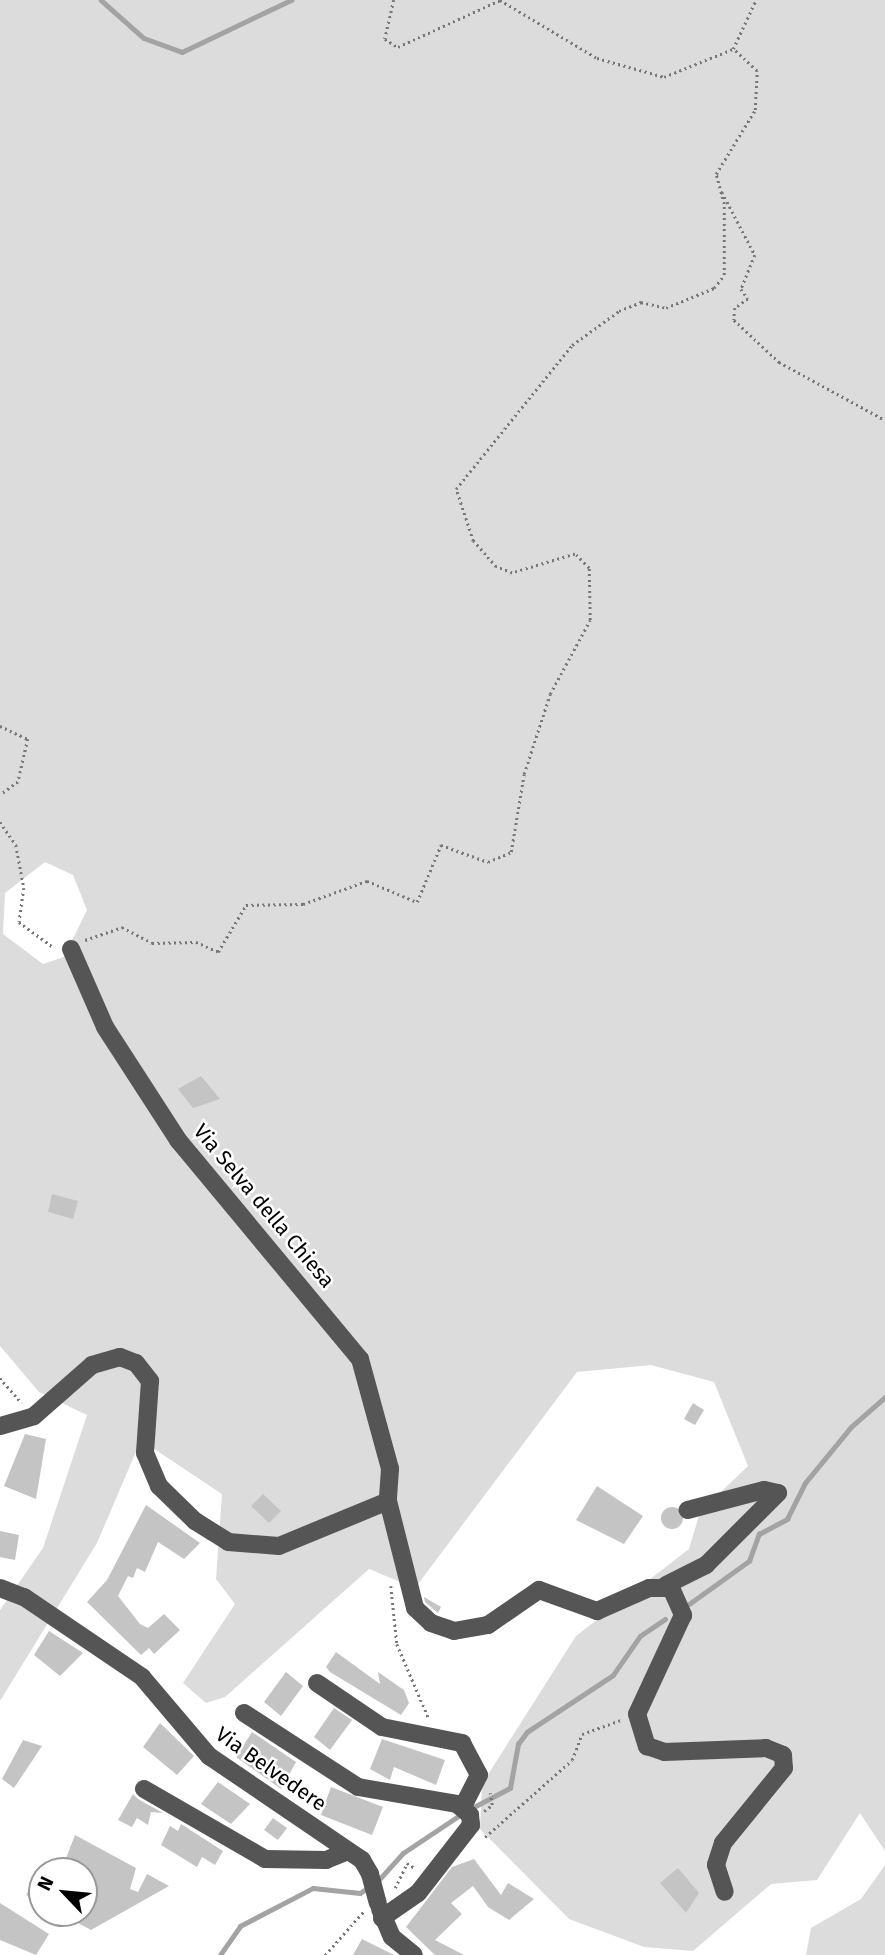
<!DOCTYPE html>
<html>
<head>
<meta charset="utf-8">
<style>
	body { margin:0 }
	#map { position:relative; width:885px; height:1955px; overflow:hidden; background:#fff; font-family:"Fira Sans",sans-serif }
	div>[style] { position:absolute }
	[style*='--x'] { left:calc(var(--x)*1px); top:calc(var(--y)*1px); width:calc(var(--w)*1px); rotate:calc(var(--a)*1deg) }
	.green>* { inset:0; background:#dcdcdc }
	.stream>* { height:4.5px; margin:-2.25px; padding:0 2.25px; transform-origin:2.25px; border-radius:2.25px; background:#a3a3a3 }
	.building>* { inset:0; background:#c4c4c4 }
	.round { border-radius:50% }
	.path>* { height:2.5px; margin-top:-1.25px; transform-origin:0; background:repeating-linear-gradient(90deg,#777 0 2px,transparent 0 5.5px) }
	.minor>* { height:18px; margin:-9px; padding:0 9px; transform-origin:9px; border-radius:9px; background:#555 }
	.minor-bridge>* { height:18px; margin:-9px; padding:0 9px; transform-origin:9px; border-radius:9px; background:#555 }
	span { translate:-50% -50%; white-space:nowrap; text-align:center; line-height:1.15; -webkit-text-stroke:5px #fff; paint-order:stroke }
	.street-label { font-size:21px; color:#000 }
	.north { position:absolute; left:28px; top:1857px; width:70px; height:70px; box-sizing:border-box; background:#fff; border:2px solid #999; border-radius:50%; rotate:296deg; font-size:19px; font-weight:700; line-height:28px; text-align:center; color:#000 }
	.north::after { content:''; display:block; margin:auto; width:24px; height:32px; background:#000; clip-path:polygon(50% 0,100% 100%,50% 72%,0 100%) }
</style>
</head>
<body>
<div id="map">
	<div class="green">
		<div style="clip-path:polygon(evenodd,0 0,885px 0,885px 1851px,860px 1813px,817px 1880px,771px 1884px,693px 1951px,644px 1947px,569px 1919px,480px 1829px,482px 1784px,576px 1636px,689px 1549px,700px 1512px,748px 1466px,714px 1382px,651px 1365px,577px 1372px,415px 1588px,369px 1569px,225px 1697px,206px 1703px,183px 1683px,235px 1604px,216px 1579px,222px 1494px,141px 1440px,97px 1543px,0 1701px,0 1610px,43px 1548px,87px 1415px,39px 1392px,0 1346px,0 0,45px 862px,73px 875px,87px 910px,64px 957px,43px 964px,3px 934px,5px 893px,45px 862px)"></div>
		<div style="clip-path:polygon(885px 1865px,885px 1955px,806px 1955px,811px 1928px,861px 1899px)"></div>
	</div>
	<div class="stream">
		<div style="--x:101;--y:0;--w:57;--a:41.5"></div>
		<div style="--x:144;--y:38;--w:40;--a:20.2"></div>
		<div style="--x:182;--y:52;--w:121;--a:-25.5"></div>
		<div style="--x:689;--y:1604;--w:74;--a:-35.6"></div>
		<div style="--x:749;--y:1561;--w:29;--a:-70"></div>
		<div style="--x:759;--y:1534;--w:32;--a:-28"></div>
		<div style="--x:787;--y:1519;--w:40;--a:-63.4"></div>
		<div style="--x:805;--y:1483;--w:72;--a:-50.6"></div>
		<div style="--x:851;--y:1427;--w:45;--a:-41.4"></div>
		<div style="--x:470;--y:1809;--w:45;--a:-27.7"></div>
		<div style="--x:510;--y:1788;--w:45;--a:-79.7"></div>
		<div style="--x:518;--y:1744;--w:15;--a:-53"></div>
		<div style="--x:527;--y:1732;--w:103;--a:-33.5"></div>
		<div style="--x:613;--y:1675;--w:47;--a:-55.3"></div>
		<div style="--x:640;--y:1636;--w:30;--a:-34"></div>
		<div style="--x:376;--y:1883;--w:40;--a:-48"></div>
		<div style="--x:403;--y:1853;--w:72;--a:-33.7"></div>
		<div style="--x:220;--y:1955;--w:35;--a:-55"></div>
		<div style="--x:240;--y:1926;--w:82;--a:-27.5"></div>
		<div style="--x:313;--y:1888;--w:47;--a:6.1"></div>
		<div style="--x:360;--y:1893;--w:11;--a:-34"></div>
	</div>
	<div class="building">
		<div style="clip-path:polygon(201px 1076px,220px 1099px,193px 1108px,178px 1089px)"></div>
		<div style="clip-path:polygon(52px 1194px,78px 1201px,73px 1219px,48px 1212px)"></div>
		<div style="clip-path:polygon(693px 1403px,704px 1410px,695px 1425px,684px 1419px)"></div>
		<div style="clip-path:polygon(25px 1434px,46px 1439px,36px 1499px,4px 1486px)"></div>
		<div style="clip-path:polygon(597px 1486px,643px 1516px,624px 1544px,576px 1520px)"></div>
		<div style="clip-path:polygon(263px 1494px,281px 1511px,269px 1523px,251px 1506px)"></div>
		<div style="clip-path:polygon(146px 1505px,200px 1543px,184px 1559px,158px 1542px,145px 1572px,137px 1568px,133px 1578px,128px 1576px,118px 1596px,140px 1624px,148px 1628px,164px 1614px,180px 1630px,154px 1654px,149px 1648px,141px 1655px,87px 1602px,107px 1580px)"></div>
		<div class="round" style="left:661px;top:1507px;width:22px;height:22px"></div>
		<div style="clip-path:polygon(0 1531px,19px 1535px,15px 1560px,0 1557px)"></div>
		<div style="clip-path:polygon(424px 1597px,441px 1607px,438px 1613px,425px 1602px)"></div>
		<div style="clip-path:polygon(49px 1631px,83px 1653px,60px 1676px,34px 1655px)"></div>
		<div style="clip-path:polygon(336px 1652px,380px 1684px,378px 1672px,404px 1690px,409px 1703px,401px 1715px,330px 1672px,326px 1667px)"></div>
		<div style="clip-path:polygon(286px 1672px,303px 1686px,281px 1716px,264px 1702px)"></div>
		<div style="clip-path:polygon(334px 1708px,352px 1720px,330px 1750px,314px 1737px)"></div>
		<div style="clip-path:polygon(160px 1723px,194px 1756px,177px 1775px,143px 1747px)"></div>
		<div style="clip-path:polygon(252px 1732px,296px 1762px,281px 1789px,236px 1757px)"></div>
		<div style="clip-path:polygon(382px 1739px,445px 1760px,436px 1785px,394px 1767px,390px 1780px,370px 1769px)"></div>
		<div style="clip-path:polygon(23px 1740px,42px 1746px,14px 1788px,2px 1779px)"></div>
		<div style="clip-path:polygon(218px 1782px,250px 1804px,231px 1824px,201px 1804px)"></div>
		<div style="clip-path:polygon(331px 1787px,383px 1807px,372px 1835px,321px 1815px)"></div>
		<div style="clip-path:polygon(133px 1794px,138px 1799px,163px 1813px,151px 1812px,148px 1825px,137px 1818px,132px 1827px,118px 1820px)"></div>
		<div style="clip-path:polygon(273px 1818px,287px 1828px,278px 1840px,264px 1830px)"></div>
		<div style="clip-path:polygon(181px 1824px,223px 1851px,215px 1865px,202px 1857px,197px 1867px,161px 1845px,170px 1826px,178px 1831px)"></div>
		<div style="clip-path:polygon(75px 1835px,136px 1868px,130px 1889px,138px 1892px,147px 1874px,169px 1886px,91px 1930px,59px 1913px,84px 1913px,84px 1871px,61px 1871px)"></div>
		<div style="clip-path:polygon(474px 1859px,501px 1895px,508px 1883px,534px 1899px,509px 1920px,488px 1907px,473px 1886px,451px 1903px,462px 1914px,435px 1940px,464px 1955px,435px 1955px,406px 1927px,452px 1867px)"></div>
		<div style="clip-path:polygon(42px 1866px,42px 1904px,26px 1895px)"></div>
		<div style="clip-path:polygon(678px 1868px,699px 1893px,686px 1913px,660px 1883px)"></div>
		<div style="clip-path:polygon(0 1903px,49px 1934px,36px 1955px,0 1940px)"></div>
		<div style="clip-path:polygon(362px 1939px,394px 1955px,353px 1955px)"></div>
	</div>
	<div class="path">
		<div style="--x:394;--y:0;--w:40;--a:103"></div>
		<div style="--x:385;--y:39;--w:15;--a:32"></div>
		<div style="--x:398;--y:47;--w:112;--a:-24.7"></div>
		<div style="--x:500;--y:0;--w:113;--a:30.9"></div>
		<div style="--x:597;--y:58;--w:70;--a:15.8"></div>
		<div style="--x:664;--y:77;--w:74;--a:-22.1"></div>
		<div style="--x:722;--y:192;--w:71;--a:62.4"></div>
		<div style="--x:755;--y:255;--w:37;--a:112"></div>
		<div style="--x:741;--y:289;--w:12;--a:55"></div>
		<div style="--x:748;--y:299;--w:16;--a:145"></div>
		<div style="--x:735;--y:308;--w:12;--a:95"></div>
		<div style="--x:734;--y:320;--w:62;--a:43"></div>
		<div style="--x:779;--y:362;--w:121;--a:28.7"></div>
		<div style="--x:0;--y:726;--w:31;--a:25"></div>
		<div style="--x:28;--y:739;--w:44;--a:103.1"></div>
		<div style="--x:18;--y:782;--w:22;--a:144"></div>
		<div style="--x:0;--y:822;--w:28;--a:55"></div>
		<div style="--x:16;--y:845;--w:44;--a:79.5"></div>
		<div style="--x:24;--y:888;--w:34;--a:98"></div>
		<div style="--x:19;--y:922;--w:42;--a:36.3"></div>
		<div style="--x:85;--y:940;--w:39;--a:-19"></div>
		<div style="--x:122;--y:927;--w:34;--a:28"></div>
		<div style="--x:152;--y:943;--w:44;--a:-1.3"></div>
		<div style="--x:196;--y:942;--w:24;--a:24"></div>
		<div style="--x:218;--y:952;--w:55;--a:-59.2"></div>
		<div style="--x:246;--y:905;--w:57;--a:-1"></div>
		<div style="--x:303;--y:904;--w:68;--a:-19.8"></div>
		<div style="--x:367;--y:881;--w:54;--a:22.8"></div>
		<div style="--x:417;--y:902;--w:62;--a:-67.2"></div>
		<div style="--x:441;--y:845;--w:50;--a:19.9"></div>
		<div style="--x:488;--y:862;--w:25;--a:-23"></div>
		<div style="--x:511;--y:852;--w:79;--a:-80.5"></div>
		<div style="--x:524;--y:774;--w:84;--a:-72"></div>
		<div style="--x:550;--y:694;--w:84;--a:-61.6"></div>
		<div style="--x:590;--y:620;--w:52;--a:-91.1"></div>
		<div style="--x:589;--y:568;--w:20;--a:-135"></div>
		<div style="--x:575;--y:554;--w:66;--a:163.2"></div>
		<div style="--x:512;--y:573;--w:17;--a:-159"></div>
		<div style="--x:496;--y:567;--w:35;--a:-131"></div>
		<div style="--x:473;--y:541;--w:55;--a:-108.1"></div>
		<div style="--x:456;--y:489;--w:185;--a:-51.1"></div>
		<div style="--x:572;--y:345;--w:58;--a:-35.9"></div>
		<div style="--x:619;--y:311;--w:24;--a:-22"></div>
		<div style="--x:641;--y:302;--w:26;--a:13"></div>
		<div style="--x:666;--y:308;--w:52;--a:-22.6"></div>
		<div style="--x:714;--y:288;--w:16;--a:-52"></div>
		<div style="--x:724;--y:275;--w:71;--a:-90"></div>
		<div style="--x:724;--y:204;--w:31;--a:-105"></div>
		<div style="--x:716;--y:174;--w:75;--a:-58.6"></div>
		<div style="--x:755;--y:110;--w:39;--a:-87"></div>
		<div style="--x:757;--y:71;--w:33;--a:-137"></div>
		<div style="--x:733;--y:49;--w:54;--a:-64.9"></div>
		<div style="--x:0;--y:1378;--w:33;--a:49"></div>
		<div style="--x:391;--y:1586;--w:58;--a:84.1"></div>
		<div style="--x:397;--y:1644;--w:82;--a:66.9"></div>
		<div style="--x:484;--y:1811;--w:10;--a:-37"></div>
		<div style="--x:492;--y:1805;--w:12;--a:-99"></div>
		<div style="--x:485;--y:1837;--w:116;--a:-41.5"></div>
		<div style="--x:572;--y:1760;--w:28;--a:-69"></div>
		<div style="--x:582;--y:1734;--w:41;--a:-19.7"></div>
		<div style="--x:395;--y:1888;--w:28;--a:-64"></div>
		<div style="--x:407;--y:1863;--w:11;--a:34"></div>
		<div style="--x:325;--y:1955;--w:59;--a:-48.4"></div>
	</div>
	<div class="minor">
		<div style="--x:71;--y:949;--w:85;--a:66.4"></div>
		<div style="--x:105;--y:1027;--w:135;--a:57.1"></div>
		<div style="--x:178;--y:1140;--w:285;--a:50.3"></div>
		<div style="--x:360;--y:1359;--w:114;--a:74.7"></div>
		<div style="--x:390;--y:1469;--w:32;--a:94"></div>
		<div style="--x:0;--y:1426;--w:35;--a:-16"></div>
		<div style="--x:34;--y:1416;--w:77;--a:-41.3"></div>
		<div style="--x:92;--y:1365;--w:29;--a:-16"></div>
		<div style="--x:120;--y:1357;--w:17;--a:21"></div>
		<div style="--x:136;--y:1363;--w:23;--a:52"></div>
		<div style="--x:150;--y:1381;--w:72;--a:94"></div>
		<div style="--x:145;--y:1453;--w:36;--a:67"></div>
		<div style="--x:159;--y:1486;--w:50;--a:44.2"></div>
		<div style="--x:195;--y:1521;--w:39;--a:32"></div>
		<div style="--x:228;--y:1542;--w:51;--a:4.5"></div>
		<div style="--x:279;--y:1546;--w:118;--a:-22.4"></div>
		<div style="--x:388;--y:1501;--w:110;--a:75.8"></div>
		<div style="--x:415;--y:1608;--w:22;--a:43"></div>
		<div style="--x:431;--y:1623;--w:24;--a:19"></div>
		<div style="--x:454;--y:1631;--w:35;--a:-10"></div>
		<div style="--x:488;--y:1625;--w:62;--a:-34.5"></div>
		<div style="--x:539;--y:1590;--w:62;--a:19.9"></div>
		<div style="--x:597;--y:1611;--w:57;--a:-23.9"></div>
		<div style="--x:649;--y:1588;--w:22;--a:0"></div>
		<div style="--x:671;--y:1588;--w:30;--a:66"></div>
		<div style="--x:683;--y:1615;--w:109;--a:114.9"></div>
		<div style="--x:637;--y:1714;--w:34;--a:73"></div>
		<div style="--x:647;--y:1746;--w:18;--a:19"></div>
		<div style="--x:664;--y:1752;--w:102;--a:-2.2"></div>
		<div style="--x:766;--y:1748;--w:18;--a:22"></div>
		<div style="--x:783;--y:1755;--w:13;--a:86"></div>
		<div style="--x:784;--y:1768;--w:97;--a:129.1"></div>
		<div style="--x:723;--y:1843;--w:23;--a:108"></div>
		<div style="--x:716;--y:1865;--w:28;--a:72"></div>
		<div style="--x:666;--y:1585;--w:45;--a:-26.6"></div>
		<div style="--x:706;--y:1565;--w:102;--a:-45"></div>
		<div style="--x:778;--y:1493;--w:14;--a:-168"></div>
		<div style="--x:764;--y:1490;--w:79;--a:165.3"></div>
		<div style="--x:0;--y:1588;--w:26;--a:21"></div>
		<div style="--x:24;--y:1597;--w:143;--a:34.1"></div>
		<div style="--x:142;--y:1677;--w:104;--a:49.7"></div>
		<div style="--x:209;--y:1756;--w:185;--a:34.2"></div>
		<div style="--x:362;--y:1860;--w:16;--a:60"></div>
		<div style="--x:317;--y:1683;--w:78;--a:34.1"></div>
		<div style="--x:382;--y:1727;--w:82;--a:11.3"></div>
		<div style="--x:462;--y:1743;--w:36;--a:62"></div>
		<div style="--x:479;--y:1775;--w:36;--a:117"></div>
		<div style="--x:244;--y:1713;--w:136;--a:33"></div>
		<div style="--x:358;--y:1787;--w:100;--a:9.7"></div>
		<div style="--x:457;--y:1804;--w:17;--a:40"></div>
		<div style="--x:470;--y:1815;--w:10;--a:84"></div>
		<div style="--x:471;--y:1825;--w:86;--a:127.9"></div>
		<div style="--x:418;--y:1893;--w:44;--a:145.2"></div>
		<div style="--x:144;--y:1789;--w:140;--a:30"></div>
		<div style="--x:265;--y:1859;--w:61;--a:0.9"></div>
		<div style="--x:326;--y:1860;--w:24;--a:-22"></div>
		<div style="--x:380;--y:1909;--w:30;--a:67"></div>
		<div style="--x:392;--y:1937;--w:28;--a:39"></div>
	</div>
	<div class="minor-bridge">
		<div style="--x:370;--y:1874;--w:30;--a:75"></div>
	</div>
	<div class="street-label">
		<span style="left:264px;top:1206px;rotate:50deg">Via Selva della Chiesa</span>
		<span style="left:271px;top:1769px;rotate:35deg">Via Belvedere</span>
	</div>
	<div class="north">N</div>
</div>
</body>
</html>
